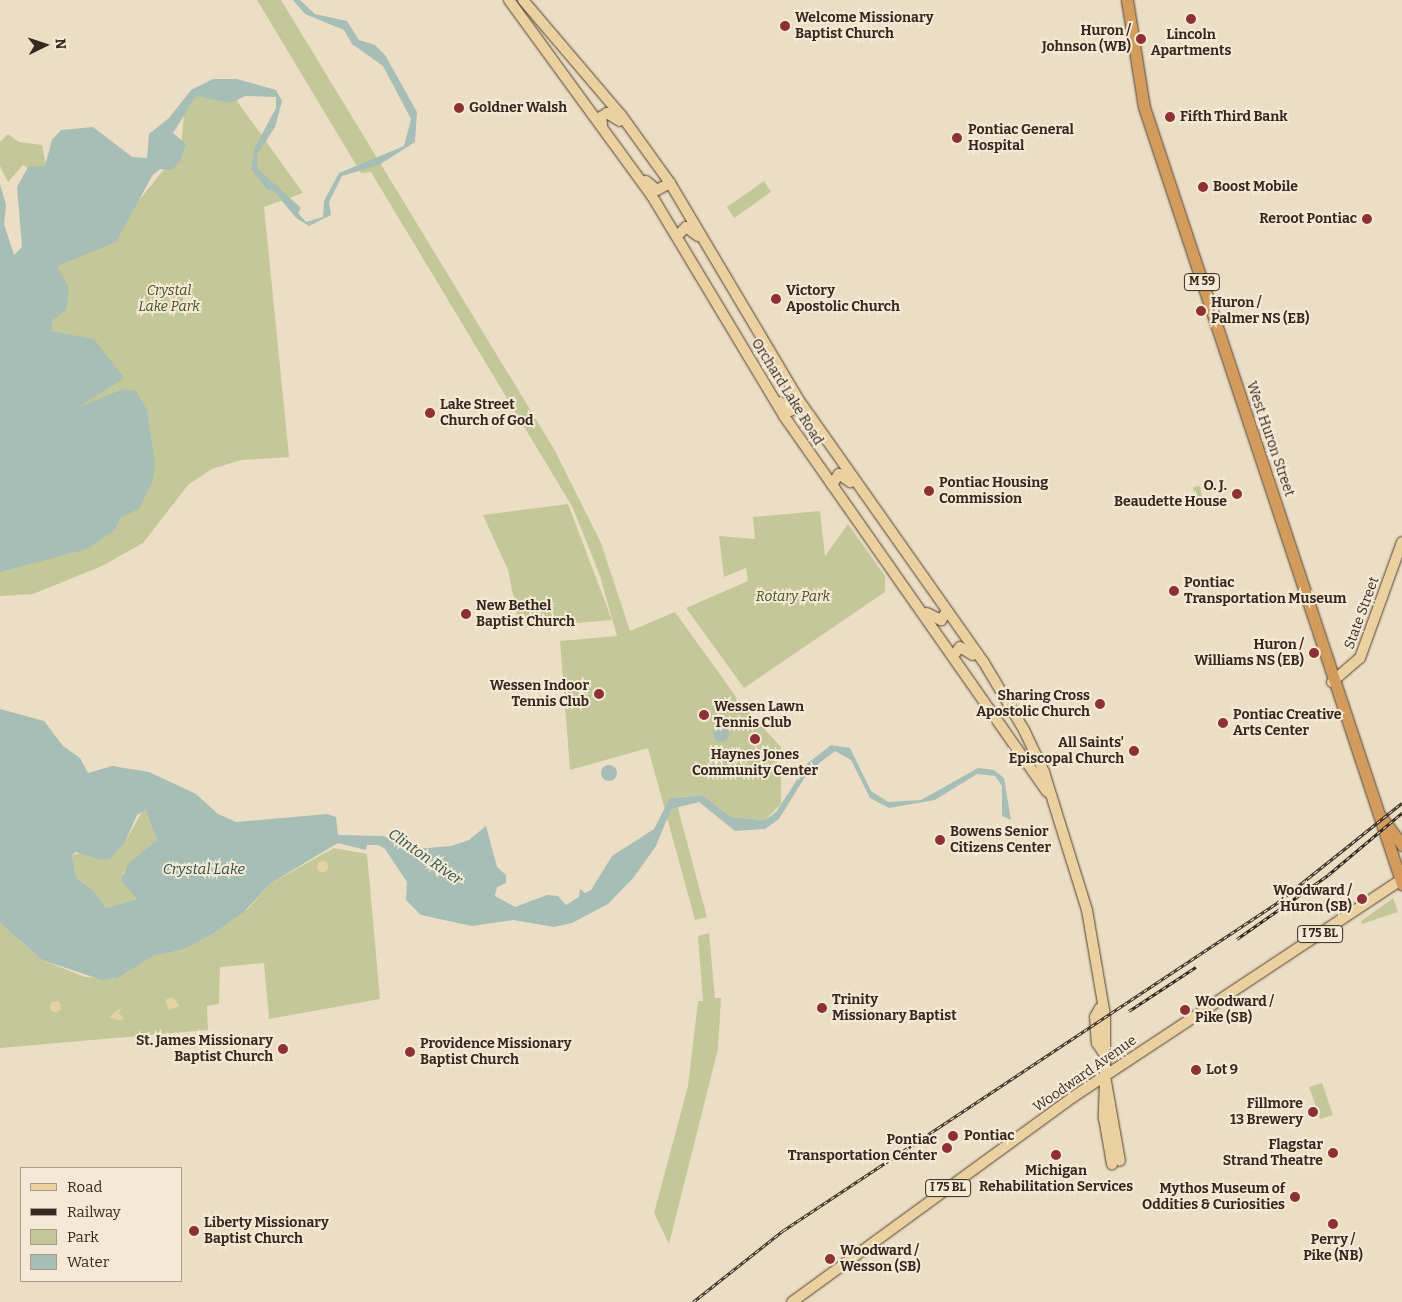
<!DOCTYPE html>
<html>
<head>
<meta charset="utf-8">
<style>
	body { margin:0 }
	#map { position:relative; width:1402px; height:1302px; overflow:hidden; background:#ebdec5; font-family:Bitter,serif }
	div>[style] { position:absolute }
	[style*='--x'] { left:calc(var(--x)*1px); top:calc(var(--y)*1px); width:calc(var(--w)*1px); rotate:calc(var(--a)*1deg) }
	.green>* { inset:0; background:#c4c899 }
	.sand>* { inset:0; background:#e4d1a4 }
	.round { border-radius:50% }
	.water>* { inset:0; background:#a6beb6 }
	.roads { filter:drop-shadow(0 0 1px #523f30) drop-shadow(0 0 1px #523f30) }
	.major>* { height:10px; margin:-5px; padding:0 5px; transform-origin:5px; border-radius:5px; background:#ebd19f }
	.highway>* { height:11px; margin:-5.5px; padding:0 5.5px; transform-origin:5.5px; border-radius:5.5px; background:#d39c5c }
	.rail>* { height:3px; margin-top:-1.5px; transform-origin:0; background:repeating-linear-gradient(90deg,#f3e9d4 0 4px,#35291f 0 8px); box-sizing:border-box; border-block:1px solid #35291f }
	.dots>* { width:14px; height:14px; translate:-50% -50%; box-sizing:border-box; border:2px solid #f3e9d4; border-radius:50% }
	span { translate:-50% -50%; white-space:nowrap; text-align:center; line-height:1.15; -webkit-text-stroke:4px #f3e9d4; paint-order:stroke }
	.shield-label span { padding:1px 4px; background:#f3e9d4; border:1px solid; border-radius:4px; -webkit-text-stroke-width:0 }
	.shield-label { font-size:12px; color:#35291f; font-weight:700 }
	.poi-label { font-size:14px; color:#35291f; font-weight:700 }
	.left { translate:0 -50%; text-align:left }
	.right { translate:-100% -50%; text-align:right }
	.park-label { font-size:14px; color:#475027; font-style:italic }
	.street-label { font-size:14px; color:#35291f }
	.water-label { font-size:15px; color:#305450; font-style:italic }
	.legend { position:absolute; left:20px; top:1167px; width:162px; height:115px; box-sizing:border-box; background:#f3e9d4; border:1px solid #a79c8c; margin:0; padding:6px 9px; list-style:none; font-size:15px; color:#35291f }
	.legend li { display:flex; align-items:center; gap:10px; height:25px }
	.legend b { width:25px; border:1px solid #a79c8c }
	.north { position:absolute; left:20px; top:20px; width:50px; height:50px; -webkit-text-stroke:4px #f3e9d4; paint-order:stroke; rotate:86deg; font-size:14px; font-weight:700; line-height:20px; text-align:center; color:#35291f }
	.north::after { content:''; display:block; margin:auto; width:18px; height:22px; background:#35291f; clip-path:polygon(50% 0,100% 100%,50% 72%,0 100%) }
</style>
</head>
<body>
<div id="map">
	<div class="green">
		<div style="clip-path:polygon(257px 0,281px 0,554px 449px,601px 543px,630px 631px,675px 612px,742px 705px,781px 747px,781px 804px,765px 820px,731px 817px,703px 795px,675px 797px,707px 917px,695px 920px,648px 748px,570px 770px,560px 641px,617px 636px,600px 576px,573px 508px,371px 172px,361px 173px)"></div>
		<div style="clip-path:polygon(222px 80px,303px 193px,264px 207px,289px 457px,241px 460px,212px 469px,188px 485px,143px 543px,102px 566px,33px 594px,0 596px,0 569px,72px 414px,42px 340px,46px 178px,23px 165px,8px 182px,0 166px,0 142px,8px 134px,19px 142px,42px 145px,45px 161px,88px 158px,94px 204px,140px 199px,181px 148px,185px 101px)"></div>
		<div style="clip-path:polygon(764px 181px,771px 192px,734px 218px,727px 207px)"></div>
		<div style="clip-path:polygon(1200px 486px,1204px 507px,1197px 508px,1193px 487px)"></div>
		<div style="clip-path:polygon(568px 504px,612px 620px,520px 628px,508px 570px,483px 515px)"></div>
		<div style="clip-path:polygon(820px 511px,825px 556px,848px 524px,885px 576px,885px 592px,744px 688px,686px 608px,748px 581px,746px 568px,724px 577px,719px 536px,755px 539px,753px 517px)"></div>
		<div style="clip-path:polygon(143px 810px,149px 812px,157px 840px,123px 873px,137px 899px,106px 908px,96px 893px,76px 877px,72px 855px,125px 842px)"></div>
		<div style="clip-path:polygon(334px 848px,367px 854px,380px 999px,269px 1019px,264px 963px,220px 967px,219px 1004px,207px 1006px,208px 1030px,0 1048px,0 923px,42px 960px,85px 977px,113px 979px,153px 956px,182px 950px,213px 934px,248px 909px,271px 883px)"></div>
		<div style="clip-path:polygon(1393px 898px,1398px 912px,1362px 924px,1361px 921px)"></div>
		<div style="clip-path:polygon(709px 933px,715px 998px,721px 998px,718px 1049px,669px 1244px,654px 1213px,688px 1086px,698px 1001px,703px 1001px,698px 936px)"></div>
		<div style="clip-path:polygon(1322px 1083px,1333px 1115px,1320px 1119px,1309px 1087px)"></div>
	</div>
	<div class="sand">
		<div class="round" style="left:316.5px;top:860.5px;width:11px;height:11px"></div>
		<div style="clip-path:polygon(172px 997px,180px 1006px,169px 1010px,165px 1000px)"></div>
		<div class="round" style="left:49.5px;top:1000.5px;width:11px;height:11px"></div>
		<div style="clip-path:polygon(122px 1007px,118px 1014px,124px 1017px,122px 1021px,109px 1017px)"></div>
	</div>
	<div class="water">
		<div style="clip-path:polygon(293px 0,300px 0,315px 14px,347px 21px,359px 40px,375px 45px,385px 55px,417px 112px,415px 142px,379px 165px,342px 176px,329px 202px,331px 215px,309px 226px,296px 218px,274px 191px,267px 190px,251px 169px,255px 147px,276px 108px,276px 97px,245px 96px,231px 103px,196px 96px,173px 133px,186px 144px,180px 161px,172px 170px,160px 169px,152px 176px,116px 242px,57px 266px,69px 288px,66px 310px,53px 320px,51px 331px,94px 339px,124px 378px,77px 408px,123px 389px,136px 391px,147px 410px,155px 465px,152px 482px,139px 509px,121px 517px,115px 530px,87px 549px,0 572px,0 184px,6px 205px,4px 224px,14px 255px,22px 247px,17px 187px,28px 167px,45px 166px,52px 140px,61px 130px,93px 127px,132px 157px,147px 158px,149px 134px,169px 118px,191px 90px,213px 79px,237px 79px,276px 90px,282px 101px,275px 127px,257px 155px,258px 169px,301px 208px,298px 213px,306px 222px,323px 217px,324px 201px,339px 173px,404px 146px,411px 119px,383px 66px,352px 44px,344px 30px,305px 14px)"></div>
		<div style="clip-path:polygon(evenodd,0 709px,44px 721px,63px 746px,80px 758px,88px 773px,112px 766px,149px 772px,196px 794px,218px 814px,236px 822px,327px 814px,336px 817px,338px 835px,384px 836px,405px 850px,451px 846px,469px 840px,486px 826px,497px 867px,506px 875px,506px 883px,497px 887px,495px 896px,515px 907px,547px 895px,558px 896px,566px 905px,579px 897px,580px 889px,585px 893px,591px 890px,612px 856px,654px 829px,670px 798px,703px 795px,731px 817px,765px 820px,776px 812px,808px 763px,831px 745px,850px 748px,871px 791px,888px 802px,921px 800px,978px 768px,994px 770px,1004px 778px,1011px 820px,1002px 816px,1002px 786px,995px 776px,977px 774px,935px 800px,889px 808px,870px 798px,851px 760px,835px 751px,808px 772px,779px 819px,765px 829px,735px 831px,699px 802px,671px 809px,656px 846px,634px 877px,608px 904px,572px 923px,554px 927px,513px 920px,472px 926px,421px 915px,406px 900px,407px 882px,385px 849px,378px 845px,367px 845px,366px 850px,338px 843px,271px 883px,244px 912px,213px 934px,182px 950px,153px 956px,117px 978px,102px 980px,42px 960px,0 923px,0 709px,146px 810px,157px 840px,129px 863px,121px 880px,137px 899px,106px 908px,96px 893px,76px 877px,72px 855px,76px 852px,101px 860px,111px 858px,125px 842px,137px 815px,146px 810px)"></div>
		<div class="round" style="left:713px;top:726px;width:16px;height:16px"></div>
		<div class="round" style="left:601px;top:765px;width:16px;height:16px"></div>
	</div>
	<div class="roads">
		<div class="major">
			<div style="--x:509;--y:0;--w:243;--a:53.9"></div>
			<div style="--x:652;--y:196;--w:257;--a:59"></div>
			<div style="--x:784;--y:416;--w:459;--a:55"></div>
			<div style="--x:523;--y:0;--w:151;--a:49.6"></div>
			<div style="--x:621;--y:115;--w:84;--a:54.2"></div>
			<div style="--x:670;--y:183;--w:251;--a:59.3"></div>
			<div style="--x:798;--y:399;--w:321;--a:54.8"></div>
			<div style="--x:983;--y:661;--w:80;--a:59.3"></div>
			<div style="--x:1024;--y:730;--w:47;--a:64.5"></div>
			<div style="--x:1044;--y:772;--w:145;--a:72.7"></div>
			<div style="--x:1087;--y:910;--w:107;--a:80.3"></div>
			<div style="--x:1105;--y:1015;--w:61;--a:90"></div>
			<div style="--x:1105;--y:1076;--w:86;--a:80"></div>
			<div style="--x:602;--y:124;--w:7;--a:-98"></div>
			<div style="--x:601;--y:117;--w:7;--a:-34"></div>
			<div style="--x:607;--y:113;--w:15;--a:32"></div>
			<div style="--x:646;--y:181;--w:14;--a:39"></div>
			<div style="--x:657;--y:190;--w:15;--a:-28"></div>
			<div style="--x:678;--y:235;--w:11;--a:-45"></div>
			<div style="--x:686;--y:227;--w:15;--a:37"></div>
			<div style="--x:780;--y:402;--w:13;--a:42"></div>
			<div style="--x:790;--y:411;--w:8;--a:-23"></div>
			<div style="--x:797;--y:408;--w:9;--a:-84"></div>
			<div style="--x:832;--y:485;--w:13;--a:-58"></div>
			<div style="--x:839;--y:474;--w:14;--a:36"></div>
			<div style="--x:927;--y:613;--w:16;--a:27"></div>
			<div style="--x:941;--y:620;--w:11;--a:-56"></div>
			<div style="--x:953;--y:656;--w:11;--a:-52"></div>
			<div style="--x:960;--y:647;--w:15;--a:32"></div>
			<div style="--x:1332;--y:682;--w:37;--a:-41"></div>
			<div style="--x:1360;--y:658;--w:123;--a:-70.1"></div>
			<div style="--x:1100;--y:1008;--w:10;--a:119"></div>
			<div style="--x:1095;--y:1017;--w:26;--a:86"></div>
			<div style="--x:1097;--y:1043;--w:11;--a:56"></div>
			<div style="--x:1105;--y:1080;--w:38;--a:92"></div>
			<div style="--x:1104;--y:1118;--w:47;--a:80.1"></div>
			<div style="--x:792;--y:1302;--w:348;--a:-36.1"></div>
			<div style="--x:1073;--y:1097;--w:395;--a:-33.5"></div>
		</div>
		<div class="highway">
			<div style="--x:1127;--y:0;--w:108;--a:81"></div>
			<div style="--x:1144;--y:107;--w:819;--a:71.63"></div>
			<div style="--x:1381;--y:817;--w:35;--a:53"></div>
		</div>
	</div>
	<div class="rail">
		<div style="--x:1237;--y:939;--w:111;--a:-35.1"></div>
		<div style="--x:1328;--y:875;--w:97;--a:-40"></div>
		<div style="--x:1129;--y:1011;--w:80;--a:-33.3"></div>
		<div style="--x:693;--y:1302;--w:116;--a:-38.4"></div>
		<div style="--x:784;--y:1230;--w:592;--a:-33.56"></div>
		<div style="--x:1277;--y:903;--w:160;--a:-38.7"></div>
	</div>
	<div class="dots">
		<div style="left:1191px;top:19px;background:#8e3134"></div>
		<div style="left:785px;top:26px;background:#8e3134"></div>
		<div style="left:1141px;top:39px;background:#8e3134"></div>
		<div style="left:459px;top:108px;background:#8e3134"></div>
		<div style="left:1170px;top:117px;background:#8e3134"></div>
		<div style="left:957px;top:138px;background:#8e3134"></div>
		<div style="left:1203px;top:187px;background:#8e3134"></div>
		<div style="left:1367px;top:219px;background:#8e3134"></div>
		<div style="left:776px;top:299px;background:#8e3134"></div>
		<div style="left:1201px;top:311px;background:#8e3134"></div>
		<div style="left:430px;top:413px;background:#8e3134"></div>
		<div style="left:929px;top:491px;background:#8e3134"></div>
		<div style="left:1237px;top:494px;background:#8e3134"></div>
		<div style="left:1174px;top:591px;background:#8e3134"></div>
		<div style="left:466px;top:614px;background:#8e3134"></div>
		<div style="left:1314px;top:653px;background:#8e3134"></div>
		<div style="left:599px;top:694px;background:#8e3134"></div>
		<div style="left:1100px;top:704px;background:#8e3134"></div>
		<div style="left:704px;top:715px;background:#8e3134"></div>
		<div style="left:1223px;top:723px;background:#8e3134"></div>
		<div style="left:755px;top:739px;background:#8e3134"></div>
		<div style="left:1134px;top:751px;background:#8e3134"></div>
		<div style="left:940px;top:840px;background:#8e3134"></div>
		<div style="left:1362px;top:899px;background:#8e3134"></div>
		<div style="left:822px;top:1008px;background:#8e3134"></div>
		<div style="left:1185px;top:1010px;background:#8e3134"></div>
		<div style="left:283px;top:1049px;background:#8e3134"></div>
		<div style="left:410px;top:1052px;background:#8e3134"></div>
		<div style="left:1196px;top:1070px;background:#8e3134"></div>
		<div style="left:1313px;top:1112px;background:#8e3134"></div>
		<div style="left:953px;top:1136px;background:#8e3134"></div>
		<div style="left:947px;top:1148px;background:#8e3134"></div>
		<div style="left:1333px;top:1153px;background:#8e3134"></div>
		<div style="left:1056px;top:1155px;background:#8e3134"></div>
		<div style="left:1295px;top:1197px;background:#8e3134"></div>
		<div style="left:1333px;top:1224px;background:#8e3134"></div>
		<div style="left:194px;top:1231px;background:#8e3134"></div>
		<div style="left:830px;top:1259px;background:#8e3134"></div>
	</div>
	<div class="shield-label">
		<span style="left:1202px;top:282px">M 59</span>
		<span style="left:1320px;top:934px">I 75 BL</span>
		<span style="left:948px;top:1188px">I 75 BL</span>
	</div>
	<div class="poi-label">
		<span class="left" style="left:795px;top:26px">Welcome Missionary<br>Baptist Church</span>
		<span class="right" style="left:1131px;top:39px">Huron /<br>Johnson (WB)</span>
		<span style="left:1191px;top:43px">Lincoln<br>Apartments</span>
		<span class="left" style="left:469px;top:108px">Goldner Walsh</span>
		<span class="left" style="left:1180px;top:117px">Fifth Third Bank</span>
		<span class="left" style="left:968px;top:138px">Pontiac General<br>Hospital</span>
		<span class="left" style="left:1213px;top:187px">Boost Mobile</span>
		<span class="right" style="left:1357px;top:219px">Reroot Pontiac</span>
		<span class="left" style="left:786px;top:299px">Victory<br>Apostolic Church</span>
		<span class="left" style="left:1211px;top:311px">Huron /<br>Palmer NS (EB)</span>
		<span class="left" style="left:440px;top:413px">Lake Street<br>Church of God</span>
		<span class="left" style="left:939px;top:491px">Pontiac Housing<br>Commission</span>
		<span class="right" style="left:1227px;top:494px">O. J.<br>Beaudette House</span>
		<span class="left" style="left:1184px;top:591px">Pontiac<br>Transportation Museum</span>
		<span class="left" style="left:476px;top:614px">New Bethel<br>Baptist Church</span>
		<span class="right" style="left:1304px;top:653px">Huron /<br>Williams NS (EB)</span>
		<span class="right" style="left:589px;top:694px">Wessen Indoor<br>Tennis Club</span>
		<span class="right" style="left:1090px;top:704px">Sharing Cross<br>Apostolic Church</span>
		<span class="left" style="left:714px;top:715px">Wessen Lawn<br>Tennis Club</span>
		<span class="left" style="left:1233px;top:723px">Pontiac Creative<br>Arts Center</span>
		<span class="right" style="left:1124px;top:751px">All Saints'<br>Episcopal Church</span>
		<span style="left:755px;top:763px">Haynes Jones<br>Community Center</span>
		<span class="left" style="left:950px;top:840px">Bowens Senior<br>Citizens Center</span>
		<span class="right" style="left:1352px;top:899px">Woodward /<br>Huron (SB)</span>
		<span class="left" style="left:832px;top:1008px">Trinity<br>Missionary Baptist</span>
		<span class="left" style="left:1195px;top:1010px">Woodward /<br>Pike (SB)</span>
		<span class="right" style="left:273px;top:1049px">St. James Missionary<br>Baptist Church</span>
		<span class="left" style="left:420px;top:1052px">Providence Missionary<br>Baptist Church</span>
		<span class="left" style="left:1206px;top:1070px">Lot 9</span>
		<span class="right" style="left:1303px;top:1112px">Fillmore<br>13 Brewery</span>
		<span class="left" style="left:964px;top:1136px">Pontiac</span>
		<span class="right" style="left:937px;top:1148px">Pontiac<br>Transportation Center</span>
		<span class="right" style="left:1323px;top:1153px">Flagstar<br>Strand Theatre</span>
		<span style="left:1056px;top:1179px">Michigan<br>Rehabilitation Services</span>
		<span class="right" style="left:1285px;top:1197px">Mythos Museum of<br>Oddities &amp; Curiosities</span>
		<span class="left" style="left:204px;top:1231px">Liberty Missionary<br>Baptist Church</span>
		<span style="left:1333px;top:1248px">Perry /<br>Pike (NB)</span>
		<span class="left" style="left:840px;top:1259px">Woodward /<br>Wesson (SB)</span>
	</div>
	<div class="park-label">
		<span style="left:169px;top:299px">Crystal<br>Lake Park</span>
		<span style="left:793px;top:597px">Rotary Park</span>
	</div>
	<div class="street-label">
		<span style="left:787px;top:392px;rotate:58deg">Orchard Lake Road</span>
		<span style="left:1270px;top:439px;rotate:71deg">West Huron Street</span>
		<span style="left:1362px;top:613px;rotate:-70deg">State Street</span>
		<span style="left:1085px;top:1074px;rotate:-35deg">Woodward Avenue</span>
	</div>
	<div class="water-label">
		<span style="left:425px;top:857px;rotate:35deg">Clinton River</span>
		<span style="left:204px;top:870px">Crystal Lake</span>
	</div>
	<ul class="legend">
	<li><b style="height:6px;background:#ebd19f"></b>Road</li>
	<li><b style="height:6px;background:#35291f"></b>Railway</li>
	<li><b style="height:14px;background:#c4c899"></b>Park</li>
	<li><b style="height:14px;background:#a6beb6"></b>Water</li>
	</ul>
	<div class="north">N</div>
</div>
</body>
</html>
